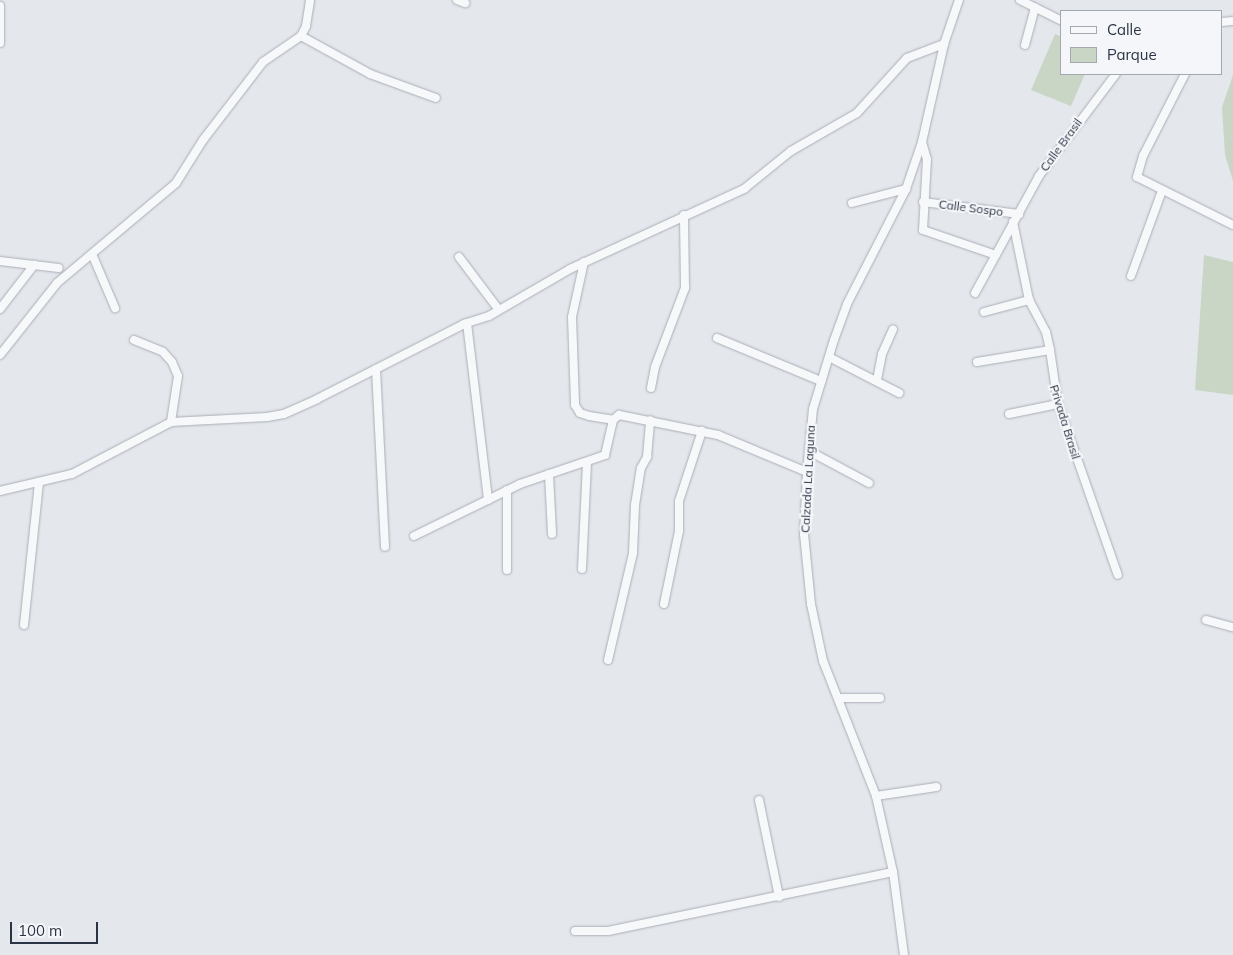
<!DOCTYPE html>
<html>
<head>
<meta charset="utf-8">
<style>
	body { margin:0 }
	#map { position:relative; width:1233px; height:955px; overflow:hidden; background:#e4e7ec; font-family:Mulish,sans-serif }
	div>[style] { position:absolute }
	[style*='--x'] { left:calc(var(--x)*1px); top:calc(var(--y)*1px); width:calc(var(--w)*1px); rotate:calc(var(--a)*1deg) }
	.green>* { inset:0; background:#c9d6c5 }
	.roads { filter:drop-shadow(0 0 1px #a9aeb7) drop-shadow(0 0 1px #a9aeb7) }
	.minor>* { height:8px; margin:-4px; padding:0 4px; transform-origin:4px; border-radius:4px; background:#f7f8fa }
	span { translate:-50% -50%; white-space:nowrap; text-align:center; line-height:1.15; -webkit-text-stroke:4.5px #f4f6f9; paint-order:stroke }
	.street-label { font-size:12px; color:#2b3445 }
	.legend { position:absolute; left:1060px; top:10px; width:162px; height:65px; box-sizing:border-box; background:#f4f6f9; border:1px solid #a4a8b1; margin:0; padding:6px 9px; list-style:none; font-size:15px; color:#2b3445 }
	.legend li { display:flex; align-items:center; gap:10px; height:25px }
	.legend b { width:25px; border:1px solid #a4a8b1 }
	.scale { position:absolute; left:10px; top:922px; width:88px; height:22px; box-sizing:border-box; border:2px solid #2b3445; border-top:0; padding-left:6px; font-size:15px; line-height:18px; white-space:nowrap; color:#2b3445; -webkit-text-stroke:4px #f4f6f9; paint-order:stroke }
</style>
</head>
<body>
<div id="map">
	<div class="green">
		<div style="clip-path:polygon(1055px 34px,1062px 37px,1062px 74px,1085px 74px,1071px 106px,1031px 90px)"></div>
		<div style="clip-path:polygon(1233px 75px,1233px 181px,1225px 155px,1222px 107px)"></div>
		<div style="clip-path:polygon(1204px 255px,1233px 262px,1233px 395px,1195px 390px)"></div>
	</div>
	<div class="roads">
		<div class="minor">
			<div style="--x:457;--y:0;--w:9;--a:21"></div>
			<div style="--x:1020;--y:0;--w:47;--a:26.6"></div>
			<div style="--x:0;--y:6;--w:37;--a:90"></div>
			<div style="--x:1222;--y:22;--w:11;--a:-5"></div>
			<div style="--x:301;--y:36;--w:79;--a:28.8"></div>
			<div style="--x:370;--y:74;--w:70;--a:20"></div>
			<div style="--x:1025;--y:45;--w:39;--a:-75"></div>
			<div style="--x:1185;--y:74;--w:92;--a:117.1"></div>
			<div style="--x:1143;--y:156;--w:22;--a:106"></div>
			<div style="--x:1137;--y:177;--w:107;--a:26.6"></div>
			<div style="--x:922;--y:142;--w:18;--a:74"></div>
			<div style="--x:927;--y:159;--w:71;--a:93.2"></div>
			<div style="--x:923;--y:230;--w:77;--a:18.9"></div>
			<div style="--x:923;--y:202;--w:97;--a:7.1"></div>
			<div style="--x:852;--y:203;--w:56;--a:-14.5"></div>
			<div style="--x:1013;--y:222;--w:80;--a:78.4"></div>
			<div style="--x:1029;--y:300;--w:36;--a:62"></div>
			<div style="--x:1046;--y:332;--w:18;--a:77"></div>
			<div style="--x:1050;--y:350;--w:55;--a:81.6"></div>
			<div style="--x:1058;--y:404;--w:181;--a:70.7"></div>
			<div style="--x:92;--y:254;--w:59;--a:66.9"></div>
			<div style="--x:459;--y:257;--w:66;--a:53"></div>
			<div style="--x:0;--y:261;--w:59;--a:6.8"></div>
			<div style="--x:584;--y:262;--w:56;--a:102.3"></div>
			<div style="--x:572;--y:317;--w:88;--a:88"></div>
			<div style="--x:575;--y:405;--w:9;--a:58"></div>
			<div style="--x:580;--y:413;--w:9;--a:18"></div>
			<div style="--x:589;--y:416;--w:24;--a:9"></div>
			<div style="--x:1131;--y:276;--w:90;--a:-70"></div>
			<div style="--x:975;--y:293;--w:133;--a:-61.3"></div>
			<div style="--x:1039;--y:176;--w:128;--a:-53"></div>
			<div style="--x:0;--y:309;--w:56;--a:-52.3"></div>
			<div style="--x:984;--y:312;--w:47;--a:-14.9"></div>
			<div style="--x:467;--y:323;--w:178;--a:83.2"></div>
			<div style="--x:717;--y:338;--w:113;--a:22.5"></div>
			<div style="--x:134;--y:340;--w:31;--a:22"></div>
			<div style="--x:163;--y:352;--w:13;--a:48"></div>
			<div style="--x:172;--y:362;--w:15;--a:67"></div>
			<div style="--x:178;--y:376;--w:47;--a:98.7"></div>
			<div style="--x:0;--y:355;--w:92;--a:-51.6"></div>
			<div style="--x:57;--y:283;--w:155;--a:-40"></div>
			<div style="--x:176;--y:183;--w:51;--a:-57.9"></div>
			<div style="--x:203;--y:140;--w:98;--a:-52.4"></div>
			<div style="--x:263;--y:62;--w:46;--a:-34.4"></div>
			<div style="--x:301;--y:36;--w:11;--a:-63"></div>
			<div style="--x:306;--y:26;--w:26;--a:-81"></div>
			<div style="--x:829;--y:357;--w:79;--a:27.2"></div>
			<div style="--x:977;--y:362;--w:74;--a:-9.3"></div>
			<div style="--x:376;--y:369;--w:178;--a:87.1"></div>
			<div style="--x:877;--y:380;--w:26;--a:-79"></div>
			<div style="--x:882;--y:354;--w:27;--a:-66"></div>
			<div style="--x:651;--y:388;--w:21;--a:-79"></div>
			<div style="--x:655;--y:367;--w:85;--a:-69.2"></div>
			<div style="--x:685;--y:288;--w:73;--a:-90.8"></div>
			<div style="--x:1009;--y:414;--w:50;--a:-11.5"></div>
			<div style="--x:809;--y:451;--w:68;--a:28.1"></div>
			<div style="--x:549;--y:474;--w:60;--a:87.1"></div>
			<div style="--x:507;--y:490;--w:80;--a:90"></div>
			<div style="--x:0;--y:491;--w:74;--a:-13.3"></div>
			<div style="--x:72;--y:474;--w:112;--a:-27.7"></div>
			<div style="--x:171;--y:422;--w:96;--a:-3"></div>
			<div style="--x:267;--y:417;--w:17;--a:-10"></div>
			<div style="--x:284;--y:414;--w:36;--a:-24"></div>
			<div style="--x:317;--y:399;--w:165;--a:-27"></div>
			<div style="--x:464;--y:324;--w:26;--a:-18"></div>
			<div style="--x:489;--y:316;--w:94;--a:-30.1"></div>
			<div style="--x:570;--y:269;--w:192;--a:-24.7"></div>
			<div style="--x:744;--y:189;--w:60;--a:-39"></div>
			<div style="--x:791;--y:151;--w:76;--a:-29.9"></div>
			<div style="--x:857;--y:113;--w:74;--a:-47.7"></div>
			<div style="--x:907;--y:58;--w:40;--a:-21"></div>
			<div style="--x:414;--y:536;--w:118;--a:-26.1"></div>
			<div style="--x:520;--y:484;--w:90;--a:-18.8"></div>
			<div style="--x:605;--y:455;--w:36;--a:-77"></div>
			<div style="--x:613;--y:420;--w:8;--a:-40"></div>
			<div style="--x:619;--y:415;--w:101;--a:11.4"></div>
			<div style="--x:718;--y:435;--w:96;--a:22.6"></div>
			<div style="--x:582;--y:569;--w:107;--a:-87.3"></div>
			<div style="--x:664;--y:604;--w:75;--a:-78.4"></div>
			<div style="--x:679;--y:531;--w:30;--a:-90"></div>
			<div style="--x:679;--y:501;--w:74;--a:-71.8"></div>
			<div style="--x:1206;--y:620;--w:28;--a:15"></div>
			<div style="--x:24;--y:625;--w:144;--a:-84"></div>
			<div style="--x:608;--y:660;--w:110;--a:-76.8"></div>
			<div style="--x:633;--y:553;--w:48;--a:-87.6"></div>
			<div style="--x:635;--y:505;--w:37;--a:-81"></div>
			<div style="--x:641;--y:468;--w:13;--a:-61"></div>
			<div style="--x:647;--y:457;--w:37;--a:-85"></div>
			<div style="--x:838;--y:698;--w:42;--a:0"></div>
			<div style="--x:876;--y:796;--w:61;--a:-8.5"></div>
			<div style="--x:759;--y:800;--w:99;--a:78.3"></div>
			<div style="--x:575;--y:931;--w:33;--a:0"></div>
			<div style="--x:608;--y:931;--w:291;--a:-11.7"></div>
			<div style="--x:904;--y:955;--w:84;--a:-97.5"></div>
			<div style="--x:893;--y:872;--w:78;--a:-102.6"></div>
			<div style="--x:876;--y:796;--w:145;--a:-111.4"></div>
			<div style="--x:823;--y:661;--w:58;--a:-101.9"></div>
			<div style="--x:811;--y:604;--w:70;--a:-95.7"></div>
			<div style="--x:804;--y:534;--w:62;--a:-87.2"></div>
			<div style="--x:807;--y:472;--w:63;--a:-84.6"></div>
			<div style="--x:813;--y:409;--w:72;--a:-73.1"></div>
			<div style="--x:834;--y:340;--w:38;--a:-70"></div>
			<div style="--x:847;--y:304;--w:129;--a:-62.8"></div>
			<div style="--x:906;--y:189;--w:50;--a:-71.2"></div>
			<div style="--x:922;--y:142;--w:100;--a:-77.3"></div>
			<div style="--x:944;--y:44;--w:46;--a:-71.2"></div>
		</div>
	</div>
	<div class="street-label">
		<span style="left:1061px;top:145px;rotate:-54deg">Calle Brasil</span>
		<span style="left:971px;top:208px;rotate:7deg">Calle Sospo</span>
		<span style="left:1065px;top:422px;rotate:73deg">Privada Brasil</span>
		<span style="left:808px;top:479px;rotate:-87deg">Calzada La Laguna</span>
	</div>
	<ul class="legend">
	<li><b style="height:6px;background:#f7f8fa"></b>Calle</li>
	<li><b style="height:14px;background:#c9d6c5"></b>Parque</li>
	</ul>
	<div class="scale">100 m</div>
</div>
</body>
</html>
